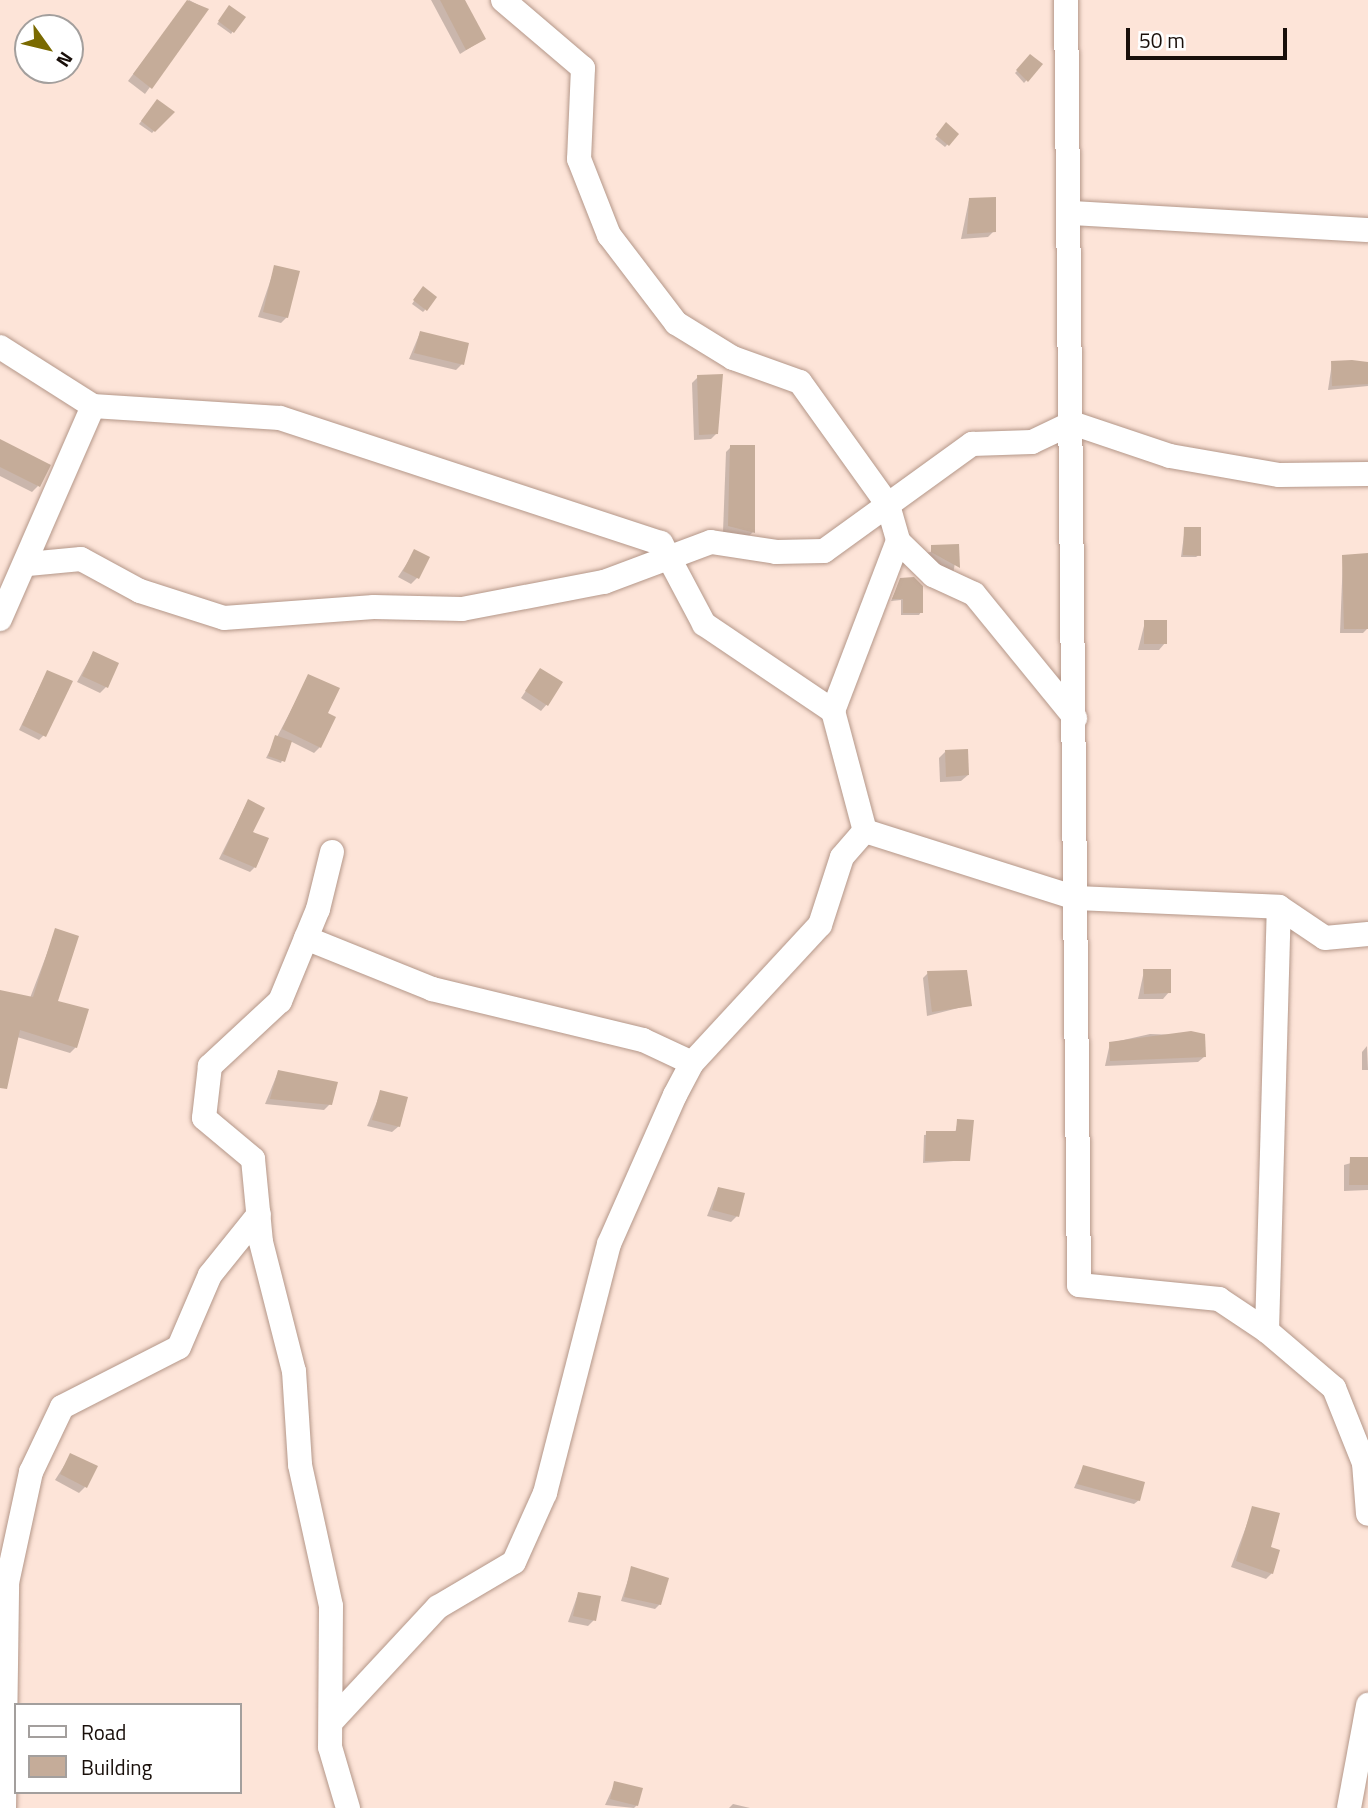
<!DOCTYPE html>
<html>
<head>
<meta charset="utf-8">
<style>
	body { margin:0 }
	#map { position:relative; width:1368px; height:1808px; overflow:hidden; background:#fde4d8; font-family:"Titillium Web",sans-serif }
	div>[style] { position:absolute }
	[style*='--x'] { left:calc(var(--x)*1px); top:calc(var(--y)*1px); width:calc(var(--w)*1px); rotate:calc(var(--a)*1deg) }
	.shadow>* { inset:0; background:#0003 }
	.building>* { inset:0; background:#c5ac99 }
	.roads { filter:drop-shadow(0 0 2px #b49789) drop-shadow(0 0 2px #b49789) }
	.minor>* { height:24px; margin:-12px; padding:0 12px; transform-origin:12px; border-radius:12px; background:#fff }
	span { translate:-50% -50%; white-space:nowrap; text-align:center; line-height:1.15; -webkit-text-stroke:7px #fff; paint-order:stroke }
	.legend { position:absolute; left:14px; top:1703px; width:228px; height:91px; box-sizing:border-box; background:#fff; border:2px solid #a39f9d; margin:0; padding:9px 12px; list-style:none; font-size:21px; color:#190f0a }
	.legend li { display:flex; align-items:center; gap:14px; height:35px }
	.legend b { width:35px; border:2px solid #a39f9d }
	.north { position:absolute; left:14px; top:14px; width:70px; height:70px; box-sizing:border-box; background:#fff; border:2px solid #a39f9d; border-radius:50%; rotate:124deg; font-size:19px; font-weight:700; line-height:28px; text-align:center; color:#190f0a }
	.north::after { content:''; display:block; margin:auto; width:24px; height:32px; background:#7a6a01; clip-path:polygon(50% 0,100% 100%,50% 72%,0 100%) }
	.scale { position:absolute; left:1126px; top:28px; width:161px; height:32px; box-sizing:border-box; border:4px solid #190f0a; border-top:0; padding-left:9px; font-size:21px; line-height:24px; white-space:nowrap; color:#190f0a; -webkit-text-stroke:5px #fff; paint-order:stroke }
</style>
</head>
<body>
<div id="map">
	<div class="shadow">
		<div style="clip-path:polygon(189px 0,206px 9px,145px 94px,128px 81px)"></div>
		<div style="clip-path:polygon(431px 0,463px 0,484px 39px,460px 54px)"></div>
		<div style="clip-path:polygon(227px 10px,233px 31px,231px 34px,217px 24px)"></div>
		<div style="clip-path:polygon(1031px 57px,1041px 64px,1024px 83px,1015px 73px)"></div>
		<div style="clip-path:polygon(155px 104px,172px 112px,152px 133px,139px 124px)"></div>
		<div style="clip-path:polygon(946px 125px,957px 134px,945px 147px,935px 139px)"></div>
		<div style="clip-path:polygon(969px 200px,994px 231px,988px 237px,961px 239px)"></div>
		<div style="clip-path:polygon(275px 267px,287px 317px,281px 323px,258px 317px)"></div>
		<div style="clip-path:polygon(421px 291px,425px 310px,423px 312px,412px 304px)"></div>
		<div style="clip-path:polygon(420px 333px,462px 364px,456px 370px,409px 359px)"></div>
		<div style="clip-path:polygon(1332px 363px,1368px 364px,1368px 386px,1328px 390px)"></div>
		<div style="clip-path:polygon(698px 377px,717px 433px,711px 439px,694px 440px,692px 383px)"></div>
		<div style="clip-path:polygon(0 441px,38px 486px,32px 492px,0 476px)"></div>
		<div style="clip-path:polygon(731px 447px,753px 532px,747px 538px,723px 532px,726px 452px)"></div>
		<div style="clip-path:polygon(1185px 528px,1199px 555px,1196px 557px,1181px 557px)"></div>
		<div style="clip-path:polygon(958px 546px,953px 574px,936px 568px,926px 553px)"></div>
		<div style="clip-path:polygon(415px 551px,417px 578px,411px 584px,398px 577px)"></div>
		<div style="clip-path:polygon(1343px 556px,1368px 628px,1363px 633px,1340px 633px)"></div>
		<div style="clip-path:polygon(901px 580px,921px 612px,919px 615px,901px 615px,901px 600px,891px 601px)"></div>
		<div style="clip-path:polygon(1145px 622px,1165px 643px,1159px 650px,1138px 650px)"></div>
		<div style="clip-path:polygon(93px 653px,107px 686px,100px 693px,77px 682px)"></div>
		<div style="clip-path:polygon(540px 670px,547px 704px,541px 711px,521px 698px)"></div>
		<div style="clip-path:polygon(47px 672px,44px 735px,39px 740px,19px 730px)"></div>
		<div style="clip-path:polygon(309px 676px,326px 714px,320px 747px,314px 753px,290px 741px,281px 763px,266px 758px)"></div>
		<div style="clip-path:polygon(945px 752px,968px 775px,961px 781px,940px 782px,939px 758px)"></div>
		<div style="clip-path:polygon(248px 801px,255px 867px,250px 872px,219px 859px)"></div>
		<div style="clip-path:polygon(56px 930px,56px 1002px,76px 1047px,70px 1053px,17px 1037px,0 1073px,0 994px,30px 998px)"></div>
		<div style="clip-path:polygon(1144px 971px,1169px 992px,1163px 999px,1138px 999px)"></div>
		<div style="clip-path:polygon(928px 973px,970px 1005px,927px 1016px,923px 978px)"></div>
		<div style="clip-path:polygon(1150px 1034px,1203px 1036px,1204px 1057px,1198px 1062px,1105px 1066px,1110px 1043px)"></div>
		<div style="clip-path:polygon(1367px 1046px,1368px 1070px,1362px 1070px,1362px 1052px)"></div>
		<div style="clip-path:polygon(278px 1072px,330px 1104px,324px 1110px,265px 1104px)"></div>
		<div style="clip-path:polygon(381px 1092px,399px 1126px,392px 1132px,367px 1126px)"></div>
		<div style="clip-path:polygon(958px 1121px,969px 1160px,923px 1163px,924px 1135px,955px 1133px)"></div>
		<div style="clip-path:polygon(1368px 1158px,1368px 1190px,1344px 1191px,1344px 1165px)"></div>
		<div style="clip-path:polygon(718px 1188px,737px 1216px,731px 1222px,707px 1216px)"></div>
		<div style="clip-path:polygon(71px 1455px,85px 1487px,79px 1493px,55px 1480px)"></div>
		<div style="clip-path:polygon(1083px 1467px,1139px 1500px,1134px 1504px,1074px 1488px)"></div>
		<div style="clip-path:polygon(1253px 1508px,1269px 1548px,1272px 1573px,1266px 1579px,1231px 1567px)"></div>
		<div style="clip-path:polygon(632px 1568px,660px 1604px,655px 1609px,621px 1601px)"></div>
		<div style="clip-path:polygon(578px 1594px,594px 1620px,588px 1626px,568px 1622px)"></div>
		<div style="clip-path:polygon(615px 1783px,637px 1805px,634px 1808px,605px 1805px)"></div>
		<div style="clip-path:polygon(733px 1804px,750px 1808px,729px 1808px)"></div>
	</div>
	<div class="building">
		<div style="clip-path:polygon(187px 0,209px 9px,152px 89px,133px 74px)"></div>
		<div style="clip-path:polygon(440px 0,465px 0,486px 39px,466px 50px)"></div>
		<div style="clip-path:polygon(229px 5px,246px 17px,234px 33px,218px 21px)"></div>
		<div style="clip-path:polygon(1030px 54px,1043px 64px,1028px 82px,1016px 70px)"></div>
		<div style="clip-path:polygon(157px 99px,175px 112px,155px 132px,141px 121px)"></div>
		<div style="clip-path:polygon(946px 122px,959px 134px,949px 146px,936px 135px)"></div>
		<div style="clip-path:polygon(996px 197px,996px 232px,967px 234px,969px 198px)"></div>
		<div style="clip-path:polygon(274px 265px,300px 271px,288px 318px,263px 312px)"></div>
		<div style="clip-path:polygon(423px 286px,437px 297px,427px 311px,413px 300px)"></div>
		<div style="clip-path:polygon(420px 331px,469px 343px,464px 365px,414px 353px)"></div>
		<div style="clip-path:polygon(1352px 360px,1368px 362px,1368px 384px,1332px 386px,1331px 361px)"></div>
		<div style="clip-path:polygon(723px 374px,718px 434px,699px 435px,697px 375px)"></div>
		<div style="clip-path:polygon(0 439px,51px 465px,40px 487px,0 467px)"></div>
		<div style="clip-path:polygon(730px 445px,755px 445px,755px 533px,728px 526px)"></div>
		<div style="clip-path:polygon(1184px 527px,1201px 527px,1201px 556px,1183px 555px)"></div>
		<div style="clip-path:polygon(959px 544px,960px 568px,931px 552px,931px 545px)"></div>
		<div style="clip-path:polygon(414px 549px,430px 557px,419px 579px,403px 571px)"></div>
		<div style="clip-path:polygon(1368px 553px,1368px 629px,1344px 629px,1342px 555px)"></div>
		<div style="clip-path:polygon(914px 577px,923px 586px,923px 613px,903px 613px,903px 599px,892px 599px,900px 578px)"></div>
		<div style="clip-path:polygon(1144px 620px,1167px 620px,1167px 644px,1144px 644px)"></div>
		<div style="clip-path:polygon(93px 651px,119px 663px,108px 688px,82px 676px)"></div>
		<div style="clip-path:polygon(540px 668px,563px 682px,548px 706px,525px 691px)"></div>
		<div style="clip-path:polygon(47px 670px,73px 681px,46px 737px,22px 725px)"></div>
		<div style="clip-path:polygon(308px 674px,340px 688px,328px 713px,336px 717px,321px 748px,282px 729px)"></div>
		<div style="clip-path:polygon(275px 735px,292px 741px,285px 762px,268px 756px)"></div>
		<div style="clip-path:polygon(968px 749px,969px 775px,946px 777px,945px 750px)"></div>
		<div style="clip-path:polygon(248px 799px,265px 808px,253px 832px,269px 838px,256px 868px,223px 854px)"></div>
		<div style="clip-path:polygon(55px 928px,79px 936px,58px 1001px,89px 1009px,77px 1048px,20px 1030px,7px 1089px,0 1088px,0 990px,33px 997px)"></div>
		<div style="clip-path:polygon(1143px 969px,1171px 969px,1171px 993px,1144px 994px)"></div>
		<div style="clip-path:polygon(967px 970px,972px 1006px,932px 1012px,927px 971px)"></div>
		<div style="clip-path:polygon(1191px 1031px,1205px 1034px,1206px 1057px,1110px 1061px,1109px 1042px)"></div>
		<div style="clip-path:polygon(278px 1070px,338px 1082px,332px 1105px,270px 1099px)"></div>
		<div style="clip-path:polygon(380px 1090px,408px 1097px,400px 1127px,372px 1120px)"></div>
		<div style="clip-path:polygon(957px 1119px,974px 1120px,970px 1161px,925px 1161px,926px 1131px,956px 1131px)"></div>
		<div style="clip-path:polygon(1350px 1157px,1368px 1157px,1368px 1185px,1349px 1185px)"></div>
		<div style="clip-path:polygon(718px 1187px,745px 1193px,739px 1217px,712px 1210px)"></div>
		<div style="clip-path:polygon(70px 1453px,98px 1466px,87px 1488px,60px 1474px)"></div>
		<div style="clip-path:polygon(1083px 1465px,1145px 1482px,1140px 1501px,1077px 1484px)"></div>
		<div style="clip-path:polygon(1252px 1506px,1280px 1513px,1271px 1547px,1280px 1550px,1273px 1574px,1236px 1561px)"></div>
		<div style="clip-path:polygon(631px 1566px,669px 1578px,661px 1605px,624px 1597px)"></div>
		<div style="clip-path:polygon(578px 1592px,601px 1596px,596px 1621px,573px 1616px)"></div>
		<div style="clip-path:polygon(614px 1781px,643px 1788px,638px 1806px,610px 1799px)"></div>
	</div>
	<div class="roads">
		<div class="minor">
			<div style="--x:503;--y:0;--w:105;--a:40.4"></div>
			<div style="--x:583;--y:68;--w:91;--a:92.5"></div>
			<div style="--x:579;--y:159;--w:82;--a:68.5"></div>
			<div style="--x:609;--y:235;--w:111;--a:52.7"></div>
			<div style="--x:676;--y:323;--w:67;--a:31.6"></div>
			<div style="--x:733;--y:358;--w:71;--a:19.7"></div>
			<div style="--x:800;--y:382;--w:151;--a:54.4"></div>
			<div style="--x:888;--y:505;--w:37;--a:74"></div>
			<div style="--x:898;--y:541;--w:49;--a:44.2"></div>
			<div style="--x:933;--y:575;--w:45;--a:24.9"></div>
			<div style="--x:974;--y:594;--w:160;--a:50.8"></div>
			<div style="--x:1066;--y:0;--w:1285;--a:89.42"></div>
			<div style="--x:1079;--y:1285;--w:141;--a:5.7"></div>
			<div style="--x:1219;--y:1299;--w:58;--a:33.7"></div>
			<div style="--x:1267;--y:1331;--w:88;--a:40.4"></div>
			<div style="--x:1334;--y:1388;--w:81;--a:68.2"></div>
			<div style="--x:1364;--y:1463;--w:51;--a:85.5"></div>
			<div style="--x:1071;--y:213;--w:297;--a:3.3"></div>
			<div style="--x:0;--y:347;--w:110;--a:32.4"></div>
			<div style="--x:93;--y:406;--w:187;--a:3.7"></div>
			<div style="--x:280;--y:418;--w:401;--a:18.2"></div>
			<div style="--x:661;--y:543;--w:92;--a:62"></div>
			<div style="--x:704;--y:624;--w:156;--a:34"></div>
			<div style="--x:833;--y:711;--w:124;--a:75.1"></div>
			<div style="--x:865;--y:831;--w:221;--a:17.6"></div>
			<div style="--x:1076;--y:898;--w:203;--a:2.5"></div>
			<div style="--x:1279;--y:907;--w:55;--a:34"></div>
			<div style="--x:1325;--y:938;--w:43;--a:-5.3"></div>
			<div style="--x:28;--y:564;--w:53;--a:-5.4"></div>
			<div style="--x:81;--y:559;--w:67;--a:28.5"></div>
			<div style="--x:140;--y:591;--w:88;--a:17.8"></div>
			<div style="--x:224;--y:618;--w:150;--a:-4.2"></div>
			<div style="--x:374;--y:607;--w:88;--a:1.3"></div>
			<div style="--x:462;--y:609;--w:145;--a:-10.8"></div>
			<div style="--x:604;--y:582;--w:114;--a:-20.5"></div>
			<div style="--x:711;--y:542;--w:66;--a:8.7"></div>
			<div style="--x:776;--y:552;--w:48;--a:-1.2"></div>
			<div style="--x:824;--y:551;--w:183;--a:-35.9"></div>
			<div style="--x:972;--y:444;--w:60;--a:-1.9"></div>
			<div style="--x:1032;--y:442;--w:44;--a:-25.4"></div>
			<div style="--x:1072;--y:423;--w:103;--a:18.6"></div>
			<div style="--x:1170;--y:456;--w:111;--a:9.9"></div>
			<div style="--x:1279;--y:475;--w:89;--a:-0.6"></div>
			<div style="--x:0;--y:619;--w:232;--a:-66.4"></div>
			<div style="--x:833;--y:711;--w:182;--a:-69.1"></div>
			<div style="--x:332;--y:852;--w:59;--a:103.8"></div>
			<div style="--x:318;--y:909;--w:100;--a:112.4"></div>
			<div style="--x:280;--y:1001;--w:96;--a:137.1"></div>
			<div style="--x:210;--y:1066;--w:52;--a:96.6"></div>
			<div style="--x:204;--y:1118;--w:64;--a:39.9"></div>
			<div style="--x:253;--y:1159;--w:83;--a:84.5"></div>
			<div style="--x:261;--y:1242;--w:133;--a:75.7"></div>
			<div style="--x:294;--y:1371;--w:94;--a:86.3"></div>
			<div style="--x:300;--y:1465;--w:144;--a:77.6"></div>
			<div style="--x:331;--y:1606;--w:141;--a:90.4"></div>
			<div style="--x:330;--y:1747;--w:64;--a:73.6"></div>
			<div style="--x:306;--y:938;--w:136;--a:22"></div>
			<div style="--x:432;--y:989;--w:217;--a:13.6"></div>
			<div style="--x:643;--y:1040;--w:54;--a:25.1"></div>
			<div style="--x:1267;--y:1331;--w:424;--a:-88.4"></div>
			<div style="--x:331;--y:1722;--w:157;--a:-47.1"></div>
			<div style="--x:438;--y:1607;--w:88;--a:-30.6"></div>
			<div style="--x:514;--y:1562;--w:76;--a:-65.8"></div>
			<div style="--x:545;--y:1493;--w:257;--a:-75.6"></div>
			<div style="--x:609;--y:1244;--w:163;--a:-66.1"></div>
			<div style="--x:675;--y:1095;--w:36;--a:-62"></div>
			<div style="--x:692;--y:1063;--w:188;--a:-47.2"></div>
			<div style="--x:820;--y:925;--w:71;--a:-72.1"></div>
			<div style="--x:842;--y:857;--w:35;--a:-49"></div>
			<div style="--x:4;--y:1808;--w:225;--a:-89.2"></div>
			<div style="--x:7;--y:1583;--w:114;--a:-77.8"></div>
			<div style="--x:31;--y:1472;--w:72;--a:-64.5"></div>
			<div style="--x:62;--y:1407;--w:131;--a:-27.1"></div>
			<div style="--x:179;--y:1347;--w:78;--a:-66.7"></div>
			<div style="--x:210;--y:1275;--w:78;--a:-51.2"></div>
			<div style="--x:1349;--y:1808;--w:105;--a:-79.5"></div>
		</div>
	</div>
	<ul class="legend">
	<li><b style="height:9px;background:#fff"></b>Road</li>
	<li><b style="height:19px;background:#c5ac99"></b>Building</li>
	</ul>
	<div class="north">N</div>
	<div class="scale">50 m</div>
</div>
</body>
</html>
